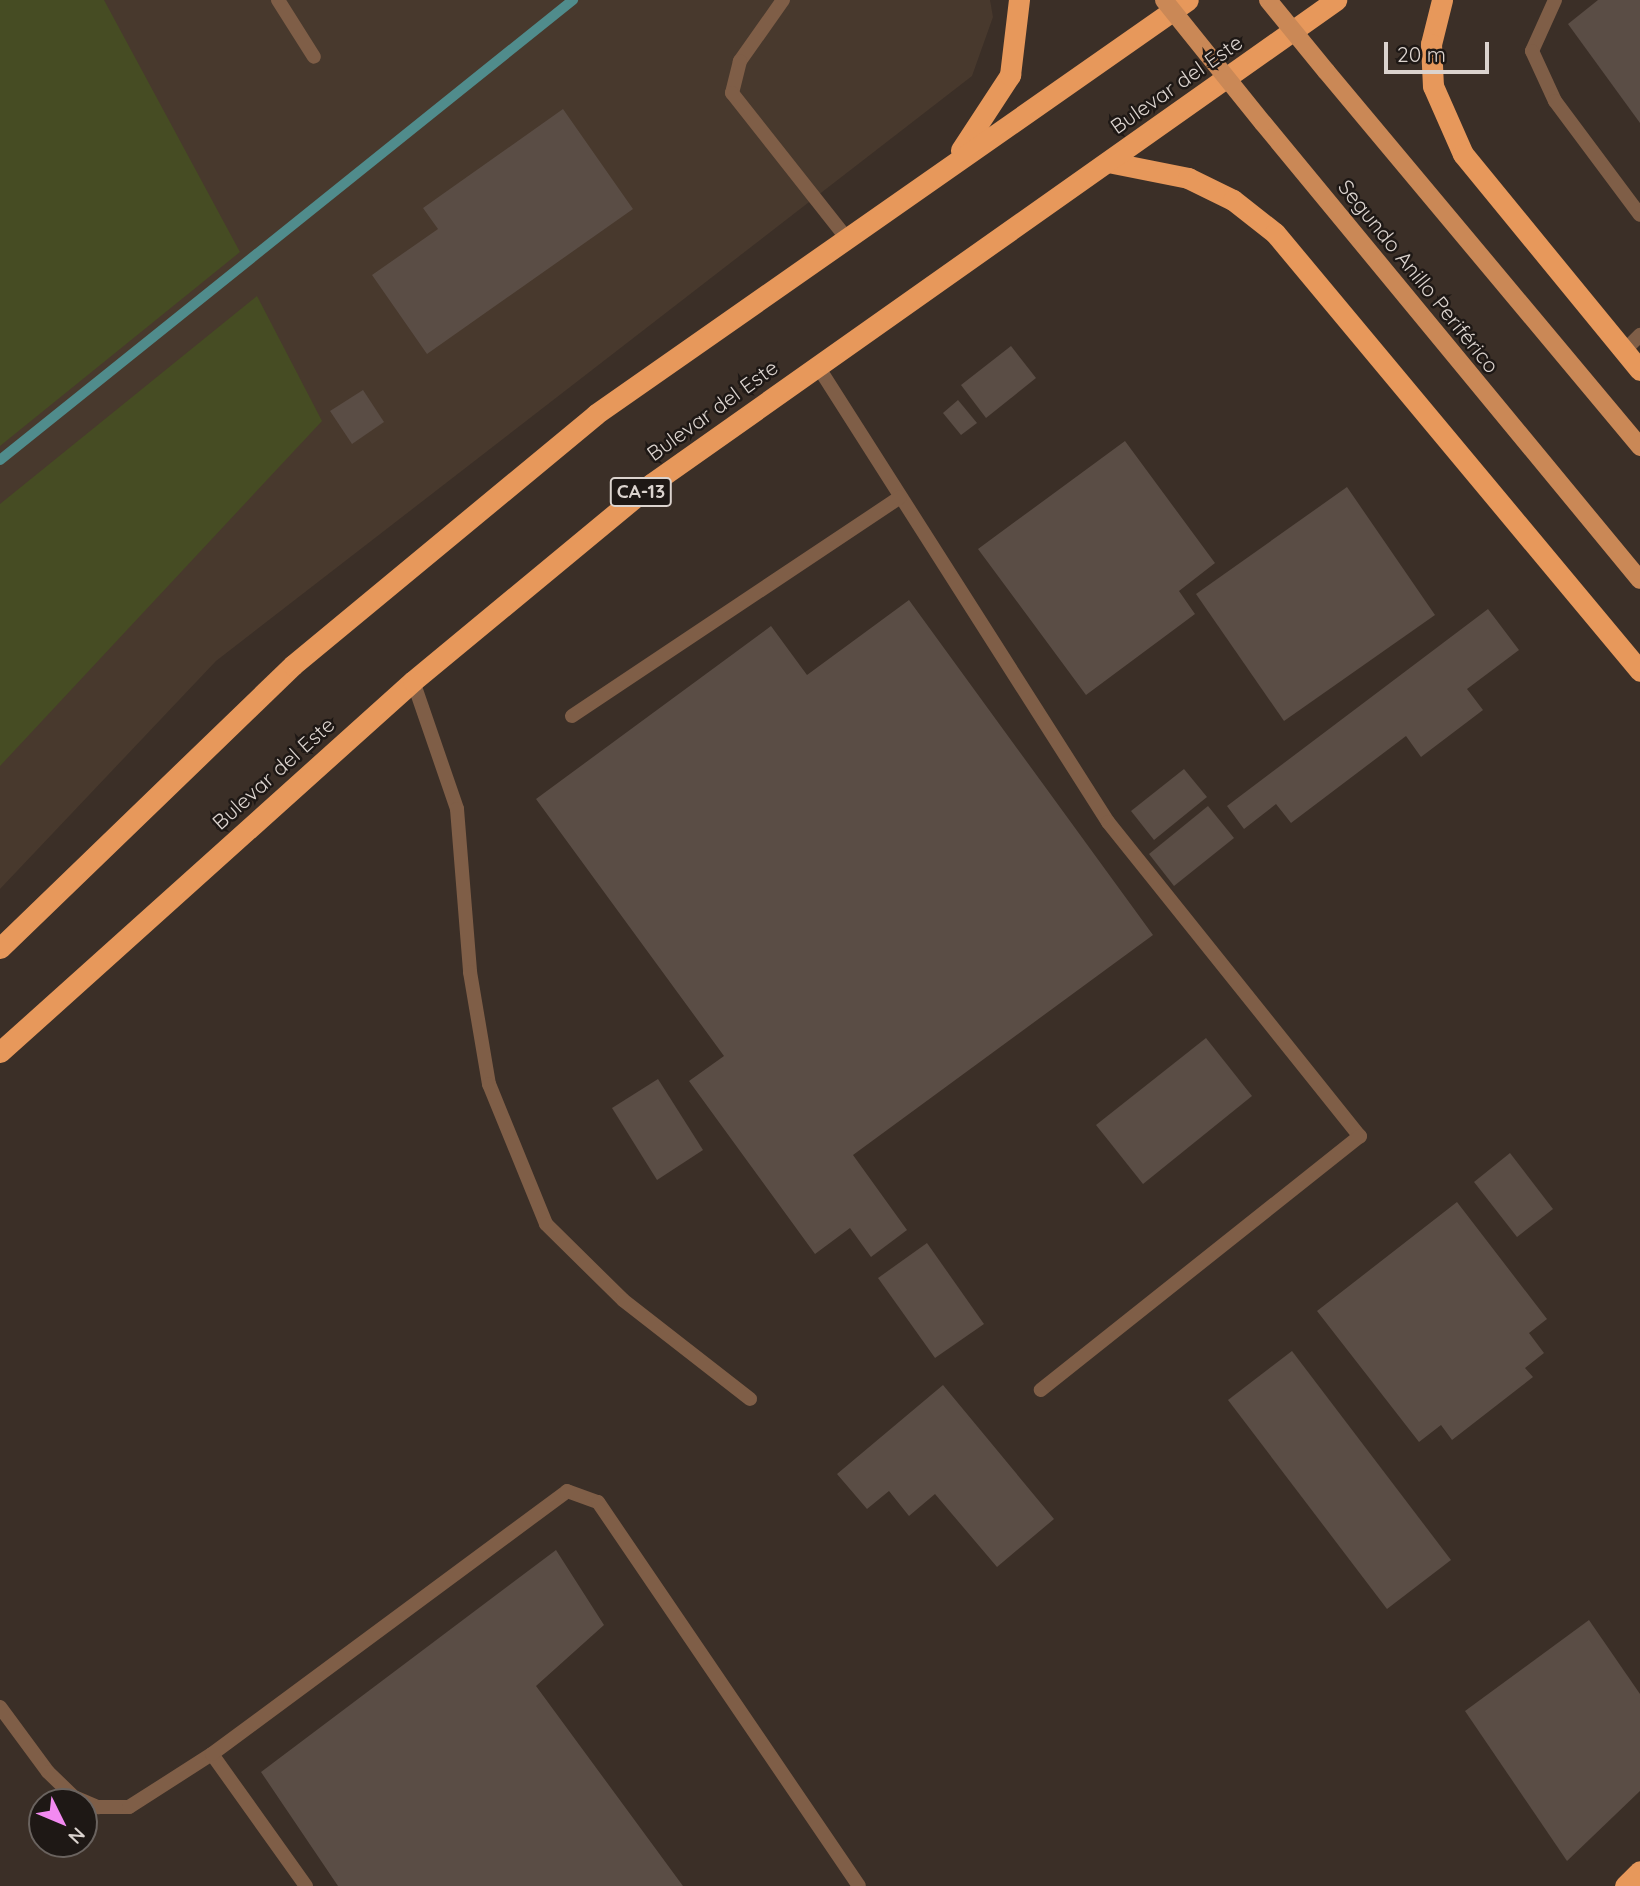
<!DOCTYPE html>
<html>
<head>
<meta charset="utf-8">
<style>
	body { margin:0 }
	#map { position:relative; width:1640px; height:1886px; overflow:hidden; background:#3b2f27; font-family:Quicksand,sans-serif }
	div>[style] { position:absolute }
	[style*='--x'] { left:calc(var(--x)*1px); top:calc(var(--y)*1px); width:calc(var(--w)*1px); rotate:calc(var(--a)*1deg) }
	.industrial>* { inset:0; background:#48392d }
	.green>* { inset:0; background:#464c23 }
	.stream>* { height:10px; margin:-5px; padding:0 5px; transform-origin:5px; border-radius:5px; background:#508c8c }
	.building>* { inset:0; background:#5a4d45 }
	.lane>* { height:14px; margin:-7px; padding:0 7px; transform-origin:7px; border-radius:7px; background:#7f5e47 }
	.primary>* { height:18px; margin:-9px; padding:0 9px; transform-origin:9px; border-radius:9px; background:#ca8856 }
	.highway>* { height:21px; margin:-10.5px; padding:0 10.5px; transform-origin:10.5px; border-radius:10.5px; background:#e7985b }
	.primary-bridge>* { height:18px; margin:-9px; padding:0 9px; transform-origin:9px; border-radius:9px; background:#ca8856 }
	span { translate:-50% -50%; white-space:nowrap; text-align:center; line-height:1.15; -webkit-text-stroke:5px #1e1815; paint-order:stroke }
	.shield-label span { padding:2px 5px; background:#1e1815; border:2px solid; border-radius:5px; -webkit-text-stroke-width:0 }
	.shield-label { font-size:19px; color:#dbd3ce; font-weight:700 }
	.street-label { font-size:21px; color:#dbd3ce }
	.north { position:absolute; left:28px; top:1788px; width:70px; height:70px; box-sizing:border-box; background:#1e1815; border:2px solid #6a635f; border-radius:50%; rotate:133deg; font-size:19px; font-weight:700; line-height:28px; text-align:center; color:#dbd3ce }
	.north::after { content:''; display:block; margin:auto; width:24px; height:32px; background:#f38af1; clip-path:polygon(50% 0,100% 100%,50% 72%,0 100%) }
	.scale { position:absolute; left:1384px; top:42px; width:105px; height:32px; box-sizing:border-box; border:4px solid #dbd3ce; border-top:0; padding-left:9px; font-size:21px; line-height:24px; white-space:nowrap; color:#dbd3ce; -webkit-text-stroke:5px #1e1815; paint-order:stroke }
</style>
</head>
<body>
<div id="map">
	<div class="industrial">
		<div style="clip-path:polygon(0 0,990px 0,993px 17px,972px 76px,216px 661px,0 889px)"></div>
	</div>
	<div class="green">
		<div style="clip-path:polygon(0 0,104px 0,240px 252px,0 446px)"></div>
		<div style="clip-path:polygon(257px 296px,322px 421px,0 766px,0 504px)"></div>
	</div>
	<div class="stream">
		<div style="--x:0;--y:460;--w:735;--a:-38.76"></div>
	</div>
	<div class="building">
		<div style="clip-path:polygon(1598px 0,1640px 0,1640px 123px,1568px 24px)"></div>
		<div style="clip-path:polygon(563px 109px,633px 209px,427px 354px,372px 275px,438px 229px,423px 208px)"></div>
		<div style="clip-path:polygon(1011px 346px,1036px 378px,986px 418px,961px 385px)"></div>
		<div style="clip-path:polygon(363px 390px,384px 422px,352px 444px,330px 411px)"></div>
		<div style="clip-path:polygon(958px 400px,977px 423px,961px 435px,943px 413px)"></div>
		<div style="clip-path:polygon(1125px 441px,1215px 563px,1179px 591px,1195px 614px,1086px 695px,978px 549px)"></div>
		<div style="clip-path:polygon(1347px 487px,1435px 615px,1284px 721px,1196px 594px)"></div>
		<div style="clip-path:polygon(909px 600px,1153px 935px,853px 1155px,907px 1230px,871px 1257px,850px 1228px,815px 1254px,689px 1081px,724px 1056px,536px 799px,771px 626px,807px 675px)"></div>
		<div style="clip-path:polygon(1488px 609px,1519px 650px,1467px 689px,1483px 710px,1421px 757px,1406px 736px,1291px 823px,1276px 804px,1244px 829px,1227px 806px)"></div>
		<div style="clip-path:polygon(1184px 769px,1207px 797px,1154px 840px,1131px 811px)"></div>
		<div style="clip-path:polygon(1208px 806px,1234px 838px,1174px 886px,1149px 854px)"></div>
		<div style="clip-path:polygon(1206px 1038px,1252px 1096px,1143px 1184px,1096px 1125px)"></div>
		<div style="clip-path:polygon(658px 1079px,703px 1150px,657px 1180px,612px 1108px)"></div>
		<div style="clip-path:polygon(1510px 1153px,1553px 1209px,1517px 1237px,1474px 1182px)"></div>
		<div style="clip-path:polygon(1457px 1202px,1547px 1319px,1529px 1333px,1544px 1353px,1525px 1368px,1533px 1377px,1452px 1440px,1441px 1425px,1419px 1442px,1317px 1311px)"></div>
		<div style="clip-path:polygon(927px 1243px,984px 1324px,935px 1358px,878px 1278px)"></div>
		<div style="clip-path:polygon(1292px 1351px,1451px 1560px,1387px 1609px,1228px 1400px)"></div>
		<div style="clip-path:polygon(943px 1385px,1054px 1519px,997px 1567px,935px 1494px,909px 1516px,889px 1491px,867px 1509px,837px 1474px)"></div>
		<div style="clip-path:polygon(556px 1550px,604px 1625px,536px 1686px,683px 1886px,338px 1886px,261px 1772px)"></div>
		<div style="clip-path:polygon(1589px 1620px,1640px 1694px,1640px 1791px,1567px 1861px,1465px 1711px)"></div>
	</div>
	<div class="lane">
		<div style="--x:278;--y:0;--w:67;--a:57.7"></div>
		<div style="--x:783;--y:0;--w:75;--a:125.2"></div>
		<div style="--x:740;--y:61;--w:33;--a:104"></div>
		<div style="--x:732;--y:93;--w:182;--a:51.7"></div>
		<div style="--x:1555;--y:0;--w:56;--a:114.3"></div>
		<div style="--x:1532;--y:51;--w:55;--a:65.3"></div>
		<div style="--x:1555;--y:101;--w:142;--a:53.3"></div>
		<div style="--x:1624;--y:351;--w:23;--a:-45"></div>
		<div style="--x:817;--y:365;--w:542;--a:57.51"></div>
		<div style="--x:1108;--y:822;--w:403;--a:51.3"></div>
		<div style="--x:1360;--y:1136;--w:408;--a:141.5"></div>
		<div style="--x:413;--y:681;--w:135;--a:71"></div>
		<div style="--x:457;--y:809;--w:164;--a:85.4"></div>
		<div style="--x:470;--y:972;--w:114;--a:80.4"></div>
		<div style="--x:489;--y:1084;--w:151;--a:67.8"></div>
		<div style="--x:546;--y:1224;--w:108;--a:44.6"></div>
		<div style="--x:623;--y:1300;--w:161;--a:37.9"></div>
		<div style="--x:572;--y:716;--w:394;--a:-33.7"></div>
		<div style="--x:0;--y:1707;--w:81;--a:53.6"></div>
		<div style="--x:48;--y:1772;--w:36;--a:44"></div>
		<div style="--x:74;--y:1797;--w:26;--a:23"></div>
		<div style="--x:98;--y:1807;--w:31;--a:0"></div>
		<div style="--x:129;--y:1807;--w:98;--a:-32.6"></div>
		<div style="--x:306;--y:1886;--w:162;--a:-125.5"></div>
		<div style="--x:212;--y:1754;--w:442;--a:-36.5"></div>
		<div style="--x:567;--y:1491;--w:33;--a:20"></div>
		<div style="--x:598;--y:1502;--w:464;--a:55.8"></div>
	</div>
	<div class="primary">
		<div style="--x:1326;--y:71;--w:490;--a:50.1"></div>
		<div style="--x:1263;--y:123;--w:592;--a:50.48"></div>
	</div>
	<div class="highway">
		<div style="--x:1442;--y:0;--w:45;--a:104"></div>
		<div style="--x:1431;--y:44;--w:42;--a:87.3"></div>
		<div style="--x:1433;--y:86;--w:74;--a:66.2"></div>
		<div style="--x:1463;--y:154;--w:279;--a:50.7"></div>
		<div style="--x:961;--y:150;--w:90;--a:-56.8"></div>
		<div style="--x:1010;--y:75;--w:76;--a:-83.2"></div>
		<div style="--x:1108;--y:162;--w:82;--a:11.3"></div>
		<div style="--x:1188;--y:178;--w:50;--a:26.1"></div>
		<div style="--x:1233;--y:200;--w:53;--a:38.2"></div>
		<div style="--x:1275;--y:233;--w:570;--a:50.19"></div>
		<div style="--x:0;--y:948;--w:407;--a:-44"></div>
		<div style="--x:293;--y:665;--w:393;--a:-39.6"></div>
		<div style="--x:596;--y:414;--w:722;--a:-34.97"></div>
		<div style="--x:0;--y:1052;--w:555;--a:-41.93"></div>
		<div style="--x:413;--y:681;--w:309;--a:-39.6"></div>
		<div style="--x:651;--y:484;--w:839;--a:-35.24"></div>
		<div style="--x:1625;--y:1886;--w:21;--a:-45"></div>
	</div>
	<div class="primary-bridge">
		<div style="--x:1164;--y:0;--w:158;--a:51.2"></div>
		<div style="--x:1268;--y:0;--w:92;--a:50.8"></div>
	</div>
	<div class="shield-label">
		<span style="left:641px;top:492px">CA-13</span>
	</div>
	<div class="street-label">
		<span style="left:1176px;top:84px;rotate:-35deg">Bulevar del Este</span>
		<span style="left:1419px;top:276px;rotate:51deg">Segundo Anillo Periférico</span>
		<span style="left:712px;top:410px;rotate:-36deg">Bulevar del Este</span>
		<span style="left:273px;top:773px;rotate:-42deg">Bulevar del Este</span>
	</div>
	<div class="north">N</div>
	<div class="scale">20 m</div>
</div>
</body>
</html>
